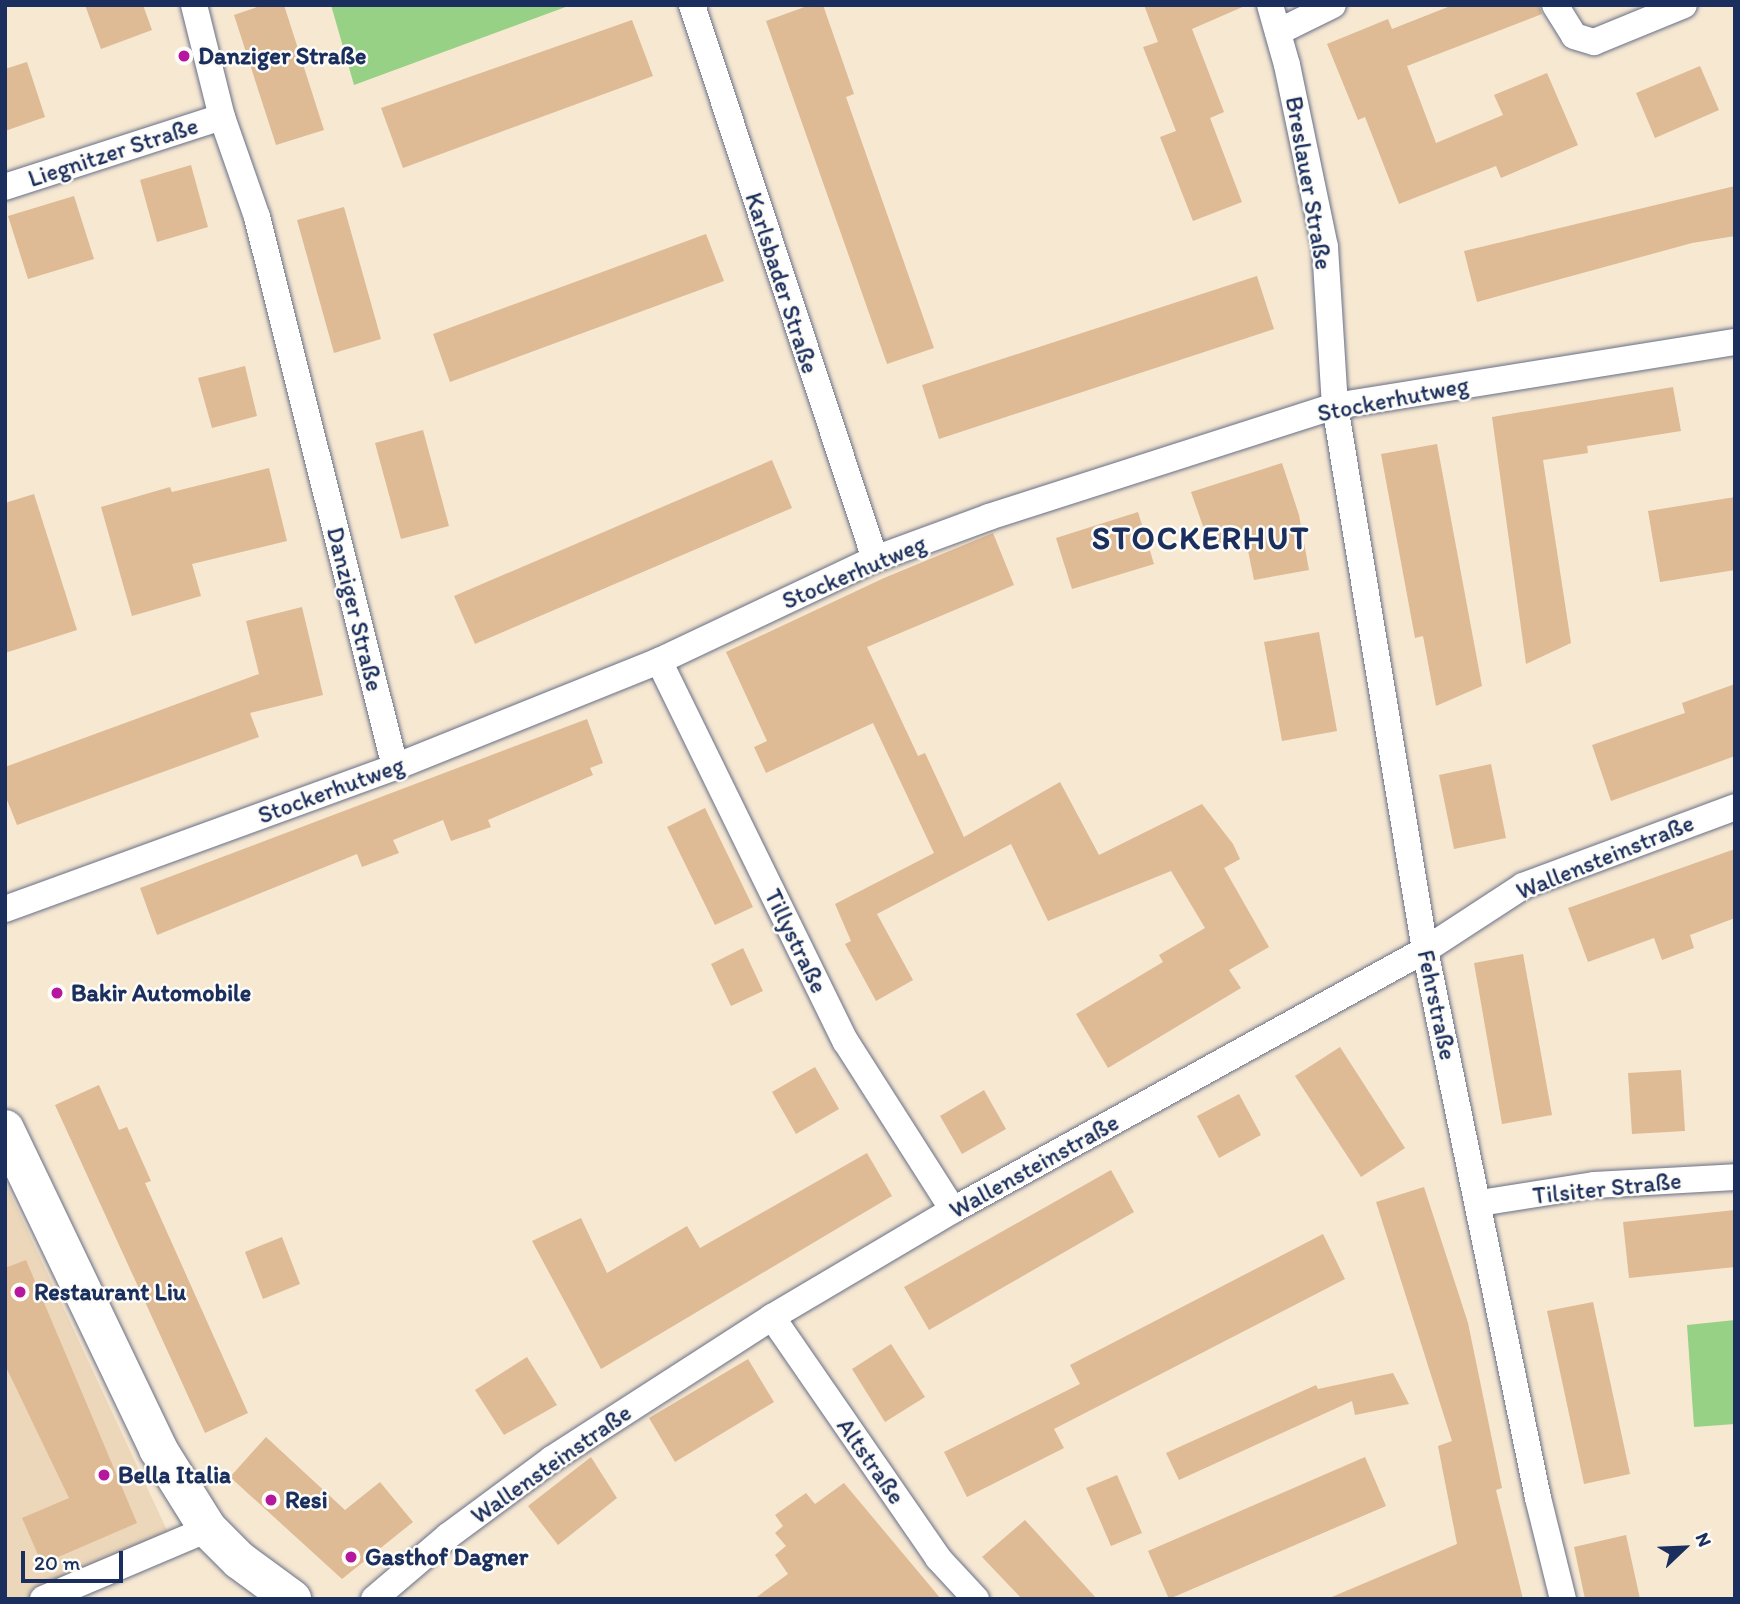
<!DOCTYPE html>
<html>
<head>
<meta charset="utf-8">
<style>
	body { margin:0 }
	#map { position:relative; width:1740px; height:1604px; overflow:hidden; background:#f7e8d2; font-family:Itim,sans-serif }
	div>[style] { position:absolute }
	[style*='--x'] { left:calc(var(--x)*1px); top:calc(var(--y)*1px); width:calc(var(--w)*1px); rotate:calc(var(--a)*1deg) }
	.built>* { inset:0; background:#ecd7ba }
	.green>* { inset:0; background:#97d185 }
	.building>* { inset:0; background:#deba95 }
	.roads { filter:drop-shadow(0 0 2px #687087) drop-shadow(0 0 2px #687087) }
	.street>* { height:26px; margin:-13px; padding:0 13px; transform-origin:13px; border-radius:13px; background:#fff }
	.secondary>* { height:38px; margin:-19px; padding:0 19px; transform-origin:19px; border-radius:19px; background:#fff }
	.dots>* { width:19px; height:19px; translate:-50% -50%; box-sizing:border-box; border:4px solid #fdfcf7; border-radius:50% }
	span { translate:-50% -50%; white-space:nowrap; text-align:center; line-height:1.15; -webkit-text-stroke:5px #fdfcf7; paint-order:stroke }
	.poi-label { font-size:24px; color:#1b2f5e; font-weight:700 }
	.left { translate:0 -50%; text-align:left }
	.street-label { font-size:24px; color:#1b2f5e }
	.district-label { font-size:32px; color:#1b2f5e; font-weight:700; letter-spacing:2px }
	.frame { position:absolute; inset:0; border:7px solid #1b2f5e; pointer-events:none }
	.north { position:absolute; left:1649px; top:1513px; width:70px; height:70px; -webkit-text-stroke:5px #fdfcf7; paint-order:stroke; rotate:67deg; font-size:19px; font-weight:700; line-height:28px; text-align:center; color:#1b2f5e }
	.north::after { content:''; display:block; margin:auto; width:24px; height:32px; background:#1b2f5e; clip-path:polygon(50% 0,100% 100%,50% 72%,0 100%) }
	.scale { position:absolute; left:21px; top:1551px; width:102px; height:32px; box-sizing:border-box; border:4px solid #1b2f5e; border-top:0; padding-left:9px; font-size:21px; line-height:24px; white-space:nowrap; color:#1b2f5e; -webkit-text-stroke:5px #fdfcf7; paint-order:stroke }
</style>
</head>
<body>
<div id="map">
	<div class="built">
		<div style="clip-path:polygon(5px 1182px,172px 1541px,43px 1599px,5px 1599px)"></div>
	</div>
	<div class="green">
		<div style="clip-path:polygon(331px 5px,571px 5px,354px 85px)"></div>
		<div style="clip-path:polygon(1735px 1320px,1735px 1424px,1694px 1427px,1687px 1325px)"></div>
	</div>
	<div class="building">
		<div style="clip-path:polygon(85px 5px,143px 5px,152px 30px,101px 49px)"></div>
		<div style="clip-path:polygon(263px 5px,284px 5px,324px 130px,276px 145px,234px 15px)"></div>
		<div style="clip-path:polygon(810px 5px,823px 5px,854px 94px,846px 97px,934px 348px,887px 364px,766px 21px)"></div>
		<div style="clip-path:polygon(1144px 5px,1247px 5px,1192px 29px,1224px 112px,1210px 118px,1242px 202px,1193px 221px,1160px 137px,1176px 131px,1143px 47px,1158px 42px)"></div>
		<div style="clip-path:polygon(1453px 5px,1539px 5px,1542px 14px,1407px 66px,1436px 143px,1503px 115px,1494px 95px,1547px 73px,1578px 145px,1501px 178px,1496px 166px,1399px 204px,1365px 117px,1358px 120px,1327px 44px,1388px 19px,1392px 29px)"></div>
		<div style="clip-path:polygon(632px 20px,653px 76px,403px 168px,381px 108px)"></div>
		<div style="clip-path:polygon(27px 62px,45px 117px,5px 131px,5px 69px)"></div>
		<div style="clip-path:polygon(1700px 66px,1719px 110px,1655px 138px,1636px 93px)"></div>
		<div style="clip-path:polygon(191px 165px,208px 227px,157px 242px,140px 180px)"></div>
		<div style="clip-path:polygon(1735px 186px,1735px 236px,1692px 243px,1477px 302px,1464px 251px)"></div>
		<div style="clip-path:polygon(74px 196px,94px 259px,28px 279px,8px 216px)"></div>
		<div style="clip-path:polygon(344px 207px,381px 339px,334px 353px,297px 220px)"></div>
		<div style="clip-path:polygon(706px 234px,724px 281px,450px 382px,433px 334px)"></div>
		<div style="clip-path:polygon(1257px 276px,1274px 329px,939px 439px,922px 385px)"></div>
		<div style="clip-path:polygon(245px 366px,257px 416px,212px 428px,198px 378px)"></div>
		<div style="clip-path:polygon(1673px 387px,1681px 431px,1587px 446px,1588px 453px,1543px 460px,1571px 643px,1526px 664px,1492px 417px)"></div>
		<div style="clip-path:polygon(423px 430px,449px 526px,401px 539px,375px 443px)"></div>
		<div style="clip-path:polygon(1437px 444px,1482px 686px,1436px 706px,1423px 636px,1415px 638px,1381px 454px)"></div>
		<div style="clip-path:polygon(772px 460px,792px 508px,475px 644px,454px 596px)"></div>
		<div style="clip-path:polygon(1282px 463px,1299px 515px,1309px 570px,1254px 580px,1245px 536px,1210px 546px,1191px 492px)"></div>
		<div style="clip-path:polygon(269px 468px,287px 541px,192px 564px,201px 596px,132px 616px,101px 507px,170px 487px,172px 492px)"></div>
		<div style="clip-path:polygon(34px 494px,77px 630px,5px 653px,5px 503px)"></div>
		<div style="clip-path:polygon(1735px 497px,1735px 570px,1660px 582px,1648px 511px)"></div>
		<div style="clip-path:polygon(1138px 512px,1154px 564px,1072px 589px,1056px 538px)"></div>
		<div style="clip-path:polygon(993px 533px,1014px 585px,867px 647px,918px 756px,925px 753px,964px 837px,1060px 782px,1099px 855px,1202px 804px,1233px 844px,1240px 859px,1224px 868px,1269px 947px,1229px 970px,1241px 988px,1108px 1068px,1076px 1014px,1163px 962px,1159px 955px,1205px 928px,1171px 871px,1048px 921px,1011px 844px,877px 914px,913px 980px,876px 1001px,845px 944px,851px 941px,835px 904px,934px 853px,873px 723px,766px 773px,754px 747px,767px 741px,726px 652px,884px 578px)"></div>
		<div style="clip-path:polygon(302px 607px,323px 695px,250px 713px,259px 737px,17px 825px,5px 795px,5px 767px,259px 674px,246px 621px)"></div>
		<div style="clip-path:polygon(1319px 632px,1337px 731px,1282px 741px,1264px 642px)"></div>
		<div style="clip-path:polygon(1735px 684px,1735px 756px,1611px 801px,1592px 745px,1685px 713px,1682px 703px)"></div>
		<div style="clip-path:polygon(587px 719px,603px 763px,590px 768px,593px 775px,488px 820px,491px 827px,451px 841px,443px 820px,393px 840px,399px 853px,362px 867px,357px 854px,157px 935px,140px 888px)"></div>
		<div style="clip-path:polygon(1491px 764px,1506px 838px,1454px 849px,1439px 775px)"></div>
		<div style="clip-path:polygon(705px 808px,753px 907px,715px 925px,667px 827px)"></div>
		<div style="clip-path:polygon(1735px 849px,1735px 918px,1690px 935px,1694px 948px,1662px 960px,1654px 938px,1588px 962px,1568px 908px)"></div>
		<div style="clip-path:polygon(743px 948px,763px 991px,731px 1006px,711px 964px)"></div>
		<div style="clip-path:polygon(1523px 954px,1552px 1115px,1502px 1124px,1474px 963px)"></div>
		<div style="clip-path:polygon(1340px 1047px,1405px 1148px,1361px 1177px,1295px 1076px)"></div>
		<div style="clip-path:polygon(815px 1067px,839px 1109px,796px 1134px,772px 1092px)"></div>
		<div style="clip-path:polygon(1681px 1070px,1685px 1131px,1632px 1134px,1628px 1073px)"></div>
		<div style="clip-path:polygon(99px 1085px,119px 1130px,127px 1127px,151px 1181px,145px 1183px,248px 1413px,205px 1433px,55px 1105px)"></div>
		<div style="clip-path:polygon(984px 1090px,1006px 1129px,962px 1154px,940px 1116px)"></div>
		<div style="clip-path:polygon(1239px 1094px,1261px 1135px,1219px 1158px,1197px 1116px)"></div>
		<div style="clip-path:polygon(867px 1153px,892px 1196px,601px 1369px,532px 1241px,581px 1218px,607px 1273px,687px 1226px,700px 1248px)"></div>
		<div style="clip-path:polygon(1111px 1170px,1134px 1212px,929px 1330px,904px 1287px)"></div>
		<div style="clip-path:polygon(1424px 1187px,1468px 1323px,1502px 1488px,1496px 1490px,1523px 1599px,1327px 1599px,1457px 1544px,1438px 1446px,1452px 1441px,1376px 1202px)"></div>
		<div style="clip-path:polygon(1735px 1210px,1735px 1267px,1629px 1278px,1623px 1222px)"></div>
		<div style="clip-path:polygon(1323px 1234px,1345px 1279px,1054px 1429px,1064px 1448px,967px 1497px,944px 1452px,1080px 1384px,1070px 1365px)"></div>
		<div style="clip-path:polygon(282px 1237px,300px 1284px,263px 1299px,245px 1252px)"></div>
		<div style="clip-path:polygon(26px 1260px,137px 1523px,42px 1564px,22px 1518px,69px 1498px,5px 1365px,5px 1268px)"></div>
		<div style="clip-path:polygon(1593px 1302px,1630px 1474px,1584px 1484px,1547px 1311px)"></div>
		<div style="clip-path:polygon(891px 1344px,925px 1397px,885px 1422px,852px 1369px)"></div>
		<div style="clip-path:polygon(527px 1357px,557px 1405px,504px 1435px,475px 1390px)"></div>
		<div style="clip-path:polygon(748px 1359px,774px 1402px,675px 1462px,649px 1418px)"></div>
		<div style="clip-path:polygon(1393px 1373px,1409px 1404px,1355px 1415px,1352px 1401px,1179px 1480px,1166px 1453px,1316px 1385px,1318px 1389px)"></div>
		<div style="clip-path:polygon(266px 1437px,345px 1510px,380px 1482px,413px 1522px,342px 1579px,230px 1477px)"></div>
		<div style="clip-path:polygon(591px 1457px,617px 1498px,558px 1545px,528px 1506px)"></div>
		<div style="clip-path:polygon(1365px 1457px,1386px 1506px,1169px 1599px,1148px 1551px)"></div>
		<div style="clip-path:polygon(1117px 1475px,1142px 1533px,1111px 1546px,1086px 1488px)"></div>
		<div style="clip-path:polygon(844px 1483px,941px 1599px,754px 1599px,788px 1574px,775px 1555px,786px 1546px,775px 1533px,783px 1526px,775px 1515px,806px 1493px,815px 1504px)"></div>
		<div style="clip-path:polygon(1025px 1520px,1066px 1565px,1097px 1599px,1022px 1599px,982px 1557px)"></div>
		<div style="clip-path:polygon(1626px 1535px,1640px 1599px,1585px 1599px,1574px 1547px)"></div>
	</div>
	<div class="roads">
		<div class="street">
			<div style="--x:194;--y:5;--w:115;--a:76"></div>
			<div style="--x:222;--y:117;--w:106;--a:70.7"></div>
			<div style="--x:257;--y:217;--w:567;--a:75.91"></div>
			<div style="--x:692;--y:5;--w:583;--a:71.72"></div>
			<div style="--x:1270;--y:5;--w:62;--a:74.2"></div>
			<div style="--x:1287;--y:65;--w:186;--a:78.2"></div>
			<div style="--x:1325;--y:247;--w:159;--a:86.4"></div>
			<div style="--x:1335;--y:406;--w:551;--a:80.61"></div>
			<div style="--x:1425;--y:950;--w:560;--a:78.35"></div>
			<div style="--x:1538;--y:1498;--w:104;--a:76.1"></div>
			<div style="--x:1555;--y:5;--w:36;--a:58"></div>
			<div style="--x:1574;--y:36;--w:21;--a:17"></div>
			<div style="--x:1594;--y:42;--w:97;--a:-22.3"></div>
			<div style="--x:1278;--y:32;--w:61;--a:-26.1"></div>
			<div style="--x:5;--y:187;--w:228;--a:-17.9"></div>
			<div style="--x:659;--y:661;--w:424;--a:63.9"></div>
			<div style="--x:846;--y:1042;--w:199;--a:57.5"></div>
			<div style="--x:5;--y:909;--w:415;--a:-20"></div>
			<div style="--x:395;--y:767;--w:284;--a:-21.9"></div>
			<div style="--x:659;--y:661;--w:239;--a:-25.3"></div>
			<div style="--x:875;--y:559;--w:121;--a:-20.2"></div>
			<div style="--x:989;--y:517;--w:363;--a:-17.8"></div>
			<div style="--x:1335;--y:406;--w:405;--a:-9.1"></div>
			<div style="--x:1480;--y:1203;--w:115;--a:-9"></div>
			<div style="--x:1594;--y:1185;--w:141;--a:-3.2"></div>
			<div style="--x:772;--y:1317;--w:293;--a:55.4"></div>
			<div style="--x:938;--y:1558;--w:56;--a:47.2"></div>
			<div style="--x:43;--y:1599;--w:179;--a:-23"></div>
			<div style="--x:374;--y:1599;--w:97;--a:-40.4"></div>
			<div style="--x:448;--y:1536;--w:129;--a:-36.5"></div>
			<div style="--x:552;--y:1459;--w:262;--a:-32.8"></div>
			<div style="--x:772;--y:1317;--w:210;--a:-30.6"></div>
			<div style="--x:953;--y:1210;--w:539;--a:-28.85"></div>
			<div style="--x:1425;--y:950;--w:117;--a:-33.1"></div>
			<div style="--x:1523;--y:886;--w:226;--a:-20.4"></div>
		</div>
		<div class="secondary">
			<div style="--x:5;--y:1129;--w:355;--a:64.4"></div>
			<div style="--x:158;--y:1449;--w:94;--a:58"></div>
			<div style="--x:208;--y:1529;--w:44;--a:45"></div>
			<div style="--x:239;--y:1560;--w:66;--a:36.3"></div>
		</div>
	</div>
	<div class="dots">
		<div style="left:184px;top:56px;background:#b5179e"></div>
		<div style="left:57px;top:993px;background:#b5179e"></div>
		<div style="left:20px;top:1292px;background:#b5179e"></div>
		<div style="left:104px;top:1475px;background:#b5179e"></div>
		<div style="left:271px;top:1500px;background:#b5179e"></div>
		<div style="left:351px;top:1557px;background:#b5179e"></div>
	</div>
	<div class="poi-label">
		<span class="left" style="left:198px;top:56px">Danziger Straße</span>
		<span class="left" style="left:71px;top:993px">Bakir Automobile</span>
		<span class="left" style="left:34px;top:1292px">Restaurant Liu</span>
		<span class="left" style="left:118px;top:1475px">Bella Italia</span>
		<span class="left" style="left:285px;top:1500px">Resi</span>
		<span class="left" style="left:365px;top:1557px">Gasthof Dagner</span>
	</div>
	<div class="street-label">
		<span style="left:113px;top:152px;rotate:-18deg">Liegnitzer Straße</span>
		<span style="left:1309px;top:183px;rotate:80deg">Breslauer Straße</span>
		<span style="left:782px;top:283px;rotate:72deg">Karlsbader Straße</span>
		<span style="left:1393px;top:399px;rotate:-11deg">Stockerhutweg</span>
		<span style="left:854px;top:572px;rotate:-23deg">Stockerhutweg</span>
		<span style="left:355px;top:609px;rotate:76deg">Danziger Straße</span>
		<span style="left:331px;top:790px;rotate:-20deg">Stockerhutweg</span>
		<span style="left:1605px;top:857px;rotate:-22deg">Wallensteinstraße</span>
		<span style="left:796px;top:941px;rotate:64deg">Tillystraße</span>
		<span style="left:1437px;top:1005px;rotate:78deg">Fehrstraße</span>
		<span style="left:1034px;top:1166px;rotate:-29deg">Wallensteinstraße</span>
		<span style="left:1607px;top:1188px;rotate:-6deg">Tilsiter Straße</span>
		<span style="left:871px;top:1461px;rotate:55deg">Altstraße</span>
		<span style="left:551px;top:1464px;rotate:-35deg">Wallensteinstraße</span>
	</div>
	<div class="district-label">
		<span style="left:1201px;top:538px">STOCKERHUT</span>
	</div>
	<div class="frame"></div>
	<div class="north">N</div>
	<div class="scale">20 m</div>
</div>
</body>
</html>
